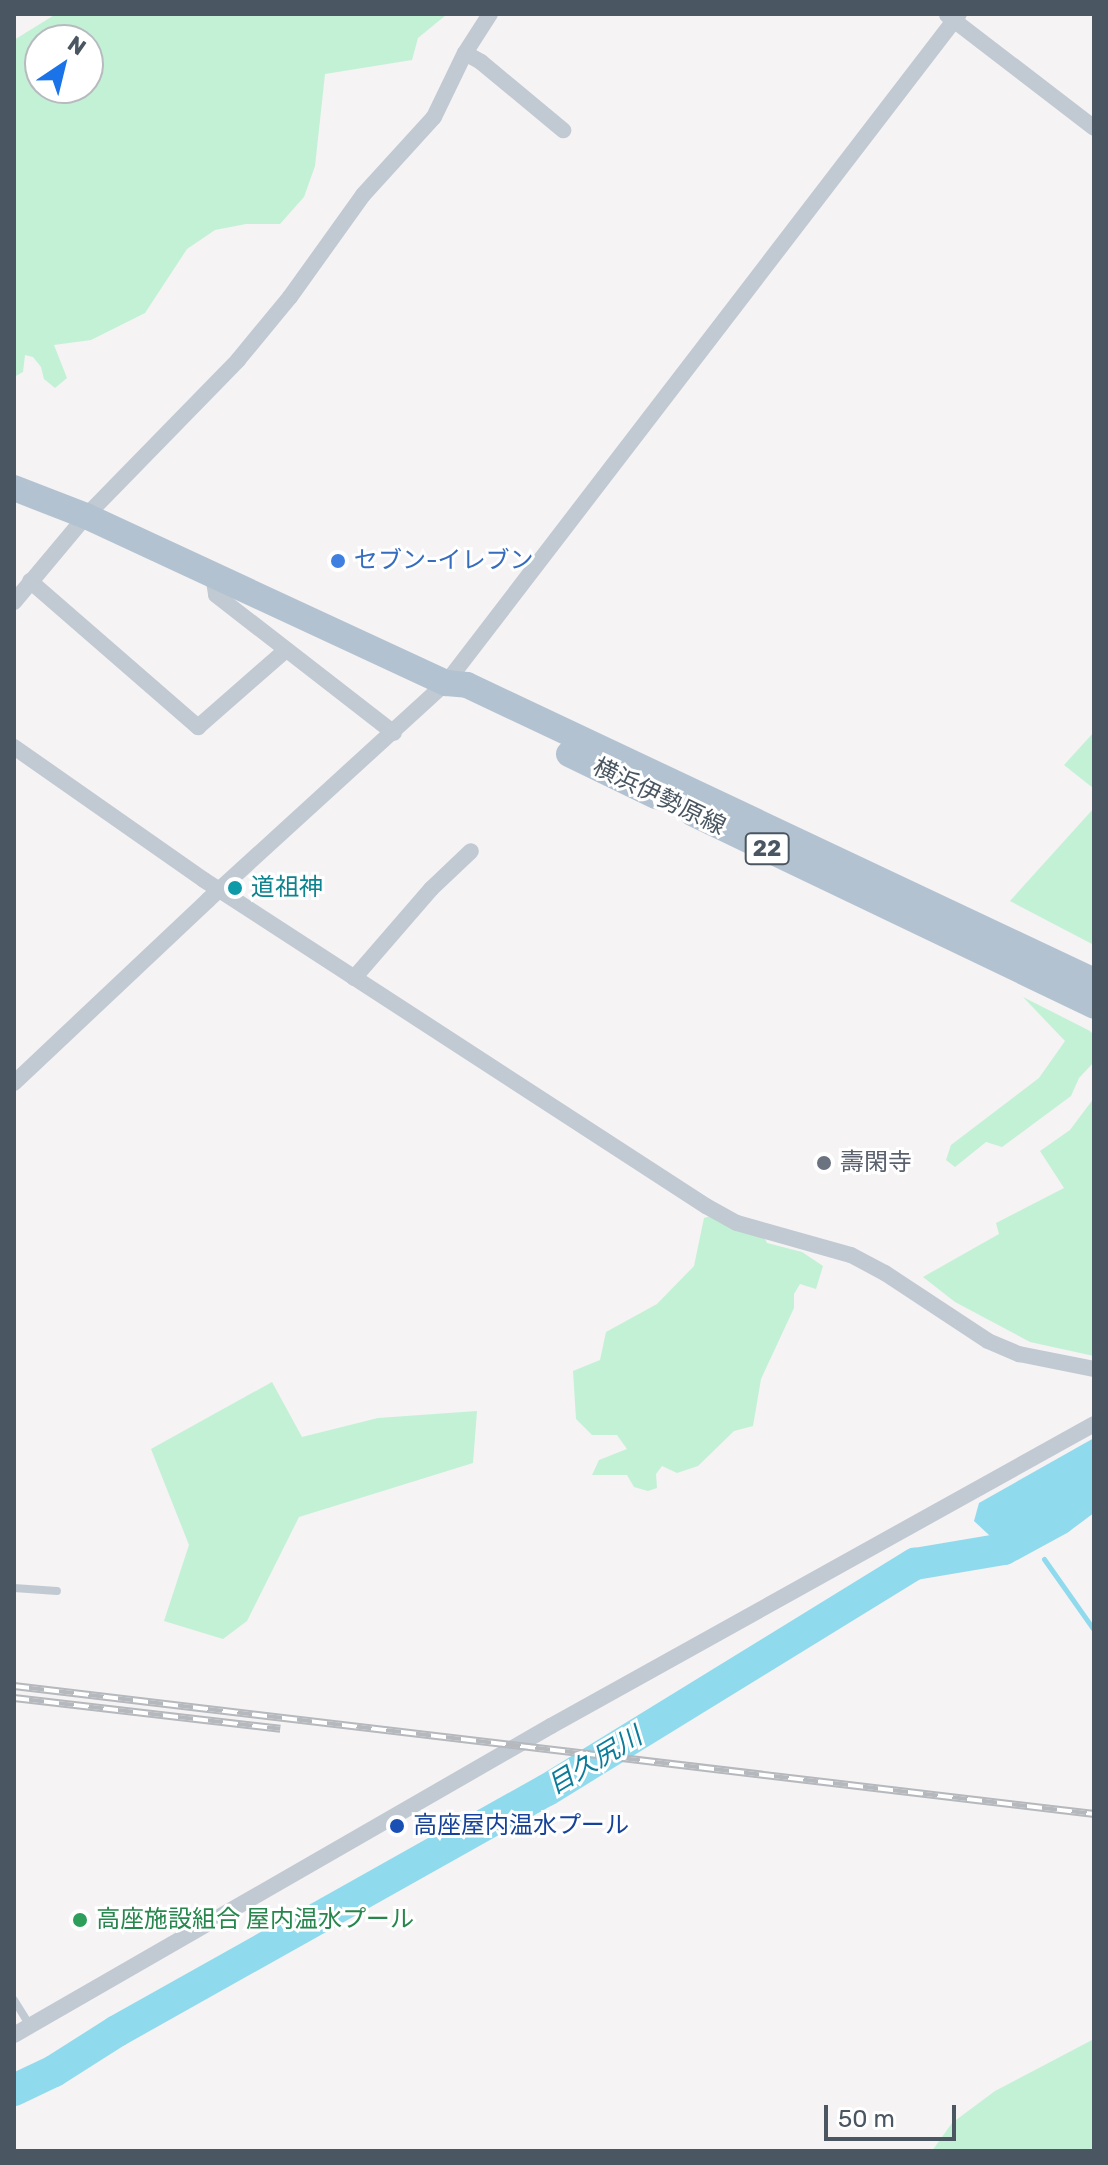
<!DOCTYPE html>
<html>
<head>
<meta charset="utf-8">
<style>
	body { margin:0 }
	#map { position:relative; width:1108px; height:2165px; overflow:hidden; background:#f5f3f3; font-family:Rubik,"Noto Sans JP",sans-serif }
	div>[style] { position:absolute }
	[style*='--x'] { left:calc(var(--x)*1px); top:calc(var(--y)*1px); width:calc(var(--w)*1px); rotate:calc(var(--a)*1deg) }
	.green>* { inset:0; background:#c3f1d5 }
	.water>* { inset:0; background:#90daee }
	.stream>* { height:5px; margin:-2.5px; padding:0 2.5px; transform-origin:2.5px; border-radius:2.5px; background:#90daee }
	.river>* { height:32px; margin:-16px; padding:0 16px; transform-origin:16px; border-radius:16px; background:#90daee }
	.lane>* { height:8px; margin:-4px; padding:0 4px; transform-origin:4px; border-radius:4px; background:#c1cad2 }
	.street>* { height:16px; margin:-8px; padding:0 8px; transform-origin:8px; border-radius:8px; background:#c1cad2 }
	.primary>* { height:26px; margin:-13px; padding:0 13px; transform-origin:13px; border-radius:13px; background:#b3c2d1 }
	.rail>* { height:8px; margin-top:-4px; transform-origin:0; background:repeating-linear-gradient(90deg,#fff 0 15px,#b5b8bd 0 30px); box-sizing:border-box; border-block:2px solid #b5b8bd }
	.dots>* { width:22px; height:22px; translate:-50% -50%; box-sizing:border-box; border:4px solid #fff; border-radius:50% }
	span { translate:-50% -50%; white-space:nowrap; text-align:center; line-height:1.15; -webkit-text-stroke:6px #fff; paint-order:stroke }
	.shield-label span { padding:2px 6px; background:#fff; border:2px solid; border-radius:6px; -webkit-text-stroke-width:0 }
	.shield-label { font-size:22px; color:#4a5661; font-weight:700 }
	.shop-label { font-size:24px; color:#366cbe }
	.left { translate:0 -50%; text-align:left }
	.street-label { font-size:24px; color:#4a5661 }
	.culture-label { font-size:24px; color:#0d838f }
	.worship-label { font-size:24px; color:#5b616d }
	.transit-label { font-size:24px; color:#164399 }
	.leisure-label { font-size:24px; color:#27864d }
	.water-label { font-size:26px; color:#0c7c9b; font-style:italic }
	.frame { position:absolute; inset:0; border:16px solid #4a5661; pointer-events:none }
	.north { position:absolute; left:24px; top:24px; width:80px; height:80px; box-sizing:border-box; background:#fff; border:2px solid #b7bbc0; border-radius:50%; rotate:35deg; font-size:22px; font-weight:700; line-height:32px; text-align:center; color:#4a5661 }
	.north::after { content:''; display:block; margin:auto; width:28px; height:36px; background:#1a73e8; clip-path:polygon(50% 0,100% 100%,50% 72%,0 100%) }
	.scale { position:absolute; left:824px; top:2105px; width:132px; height:36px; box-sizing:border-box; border:4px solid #4a5661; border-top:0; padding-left:10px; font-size:24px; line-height:28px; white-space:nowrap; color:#4a5661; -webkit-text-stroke:6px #fff; paint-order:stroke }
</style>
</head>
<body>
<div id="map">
	<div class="green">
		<div style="clip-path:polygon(evenodd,56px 14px,455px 14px,446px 15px,418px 38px,412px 60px,325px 74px,315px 166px,304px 197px,280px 224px,246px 224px,215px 230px,187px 249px,145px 313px,91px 340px,54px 345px,67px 378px,55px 388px,44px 379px,41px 367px,33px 357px,25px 355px,23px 372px,14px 377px,14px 40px,56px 14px,88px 40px,88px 88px,40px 88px,40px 40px,88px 40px)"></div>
		<div style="clip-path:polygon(1094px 732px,1094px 786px,1093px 788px,1064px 765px)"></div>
		<div style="clip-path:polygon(1094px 808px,1094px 945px,1010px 901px)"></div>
		<div style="clip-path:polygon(1023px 997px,1090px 1031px,1094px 1035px,1094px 1062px,1079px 1078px,1071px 1096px,1002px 1147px,986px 1142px,955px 1167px,946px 1160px,951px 1145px,1039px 1078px,1065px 1041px)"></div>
		<div style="clip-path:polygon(1094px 1098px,1094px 1356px,1030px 1342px,955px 1302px,923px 1277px,999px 1234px,996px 1223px,1064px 1188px,1040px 1151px,1070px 1130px)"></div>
		<div style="clip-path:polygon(720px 1213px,760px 1227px,767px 1243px,802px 1252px,823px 1266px,816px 1289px,800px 1284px,794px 1294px,794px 1308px,761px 1379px,753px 1426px,734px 1431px,698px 1466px,677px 1473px,662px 1466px,656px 1474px,657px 1488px,648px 1491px,634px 1487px,627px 1475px,592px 1475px,599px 1460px,627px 1449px,617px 1435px,592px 1435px,576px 1419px,573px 1371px,600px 1360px,606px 1332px,657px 1304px,694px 1266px,704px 1218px)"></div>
		<div style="clip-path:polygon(272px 1382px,302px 1437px,378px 1418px,477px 1411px,473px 1463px,299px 1517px,247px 1621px,223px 1639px,164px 1621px,189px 1545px,151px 1449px)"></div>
		<div style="clip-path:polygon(1094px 2039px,1094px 2151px,932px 2151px,952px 2123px,995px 2091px)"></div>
	</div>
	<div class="water">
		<div style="clip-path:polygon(1094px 1438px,1094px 1510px,1021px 1555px,1004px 1549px,974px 1521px,979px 1503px)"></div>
	</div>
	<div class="stream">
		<div style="--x:1044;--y:1559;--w:87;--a:54.8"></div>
	</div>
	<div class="river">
		<div style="--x:14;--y:2090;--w:44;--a:-25.4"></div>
		<div style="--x:54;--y:2071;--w:75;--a:-32.4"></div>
		<div style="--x:117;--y:2031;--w:493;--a:-29.3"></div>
		<div style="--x:547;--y:1790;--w:432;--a:-31.6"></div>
		<div style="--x:915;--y:1564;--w:90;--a:-9.6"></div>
		<div style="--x:1004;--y:1549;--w:63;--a:-28.6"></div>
		<div style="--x:1059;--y:1519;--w:44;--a:-36.6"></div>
	</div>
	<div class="lane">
		<div style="--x:14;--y:1588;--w:43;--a:4"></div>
		<div style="--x:14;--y:2000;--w:31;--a:58"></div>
	</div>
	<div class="street">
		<div style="--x:947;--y:15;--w:185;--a:37.5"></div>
		<div style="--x:465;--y:53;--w:18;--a:29"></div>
		<div style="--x:481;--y:62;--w:107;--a:39.7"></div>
		<div style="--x:213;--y:575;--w:20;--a:81"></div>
		<div style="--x:216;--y:595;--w:225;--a:37.8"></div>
		<div style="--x:30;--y:581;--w:223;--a:41"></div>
		<div style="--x:198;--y:727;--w:117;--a:-41.2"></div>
		<div style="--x:14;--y:602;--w:112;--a:-50.1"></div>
		<div style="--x:86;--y:516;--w:218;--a:-45.7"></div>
		<div style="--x:238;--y:360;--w:82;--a:-50.5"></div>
		<div style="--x:290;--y:297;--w:125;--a:-54.4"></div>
		<div style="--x:363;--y:195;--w:105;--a:-47.7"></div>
		<div style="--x:434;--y:117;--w:71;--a:-64.2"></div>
		<div style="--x:465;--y:53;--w:46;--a:-57.3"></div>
		<div style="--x:14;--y:747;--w:232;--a:35"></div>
		<div style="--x:204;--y:880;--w:599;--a:33"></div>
		<div style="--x:706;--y:1206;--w:35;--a:29"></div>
		<div style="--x:737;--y:1223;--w:118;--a:15.7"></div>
		<div style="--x:851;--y:1255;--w:38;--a:28"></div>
		<div style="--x:885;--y:1273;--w:123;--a:33.4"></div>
		<div style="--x:988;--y:1341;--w:34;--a:23"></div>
		<div style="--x:1019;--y:1354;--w:76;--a:11.3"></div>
		<div style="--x:354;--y:978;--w:118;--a:-49.1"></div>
		<div style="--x:431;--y:889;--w:55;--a:-43.5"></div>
		<div style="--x:14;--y:1083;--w:267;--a:-43.3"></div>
		<div style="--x:208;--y:900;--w:322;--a:-42.4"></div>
		<div style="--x:446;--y:683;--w:843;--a:-52.52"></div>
		<div style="--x:14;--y:2035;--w:620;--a:-29.92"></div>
		<div style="--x:551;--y:1726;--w:621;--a:-29.08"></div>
	</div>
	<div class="primary">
		<div style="--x:14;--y:488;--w:77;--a:21.3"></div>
		<div style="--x:86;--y:516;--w:397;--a:24.9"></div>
		<div style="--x:446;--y:683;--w:21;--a:5"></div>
		<div style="--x:467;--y:685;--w:693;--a:25.27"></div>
		<div style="--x:569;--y:754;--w:97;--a:25.8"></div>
		<div style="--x:692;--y:813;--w:446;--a:25.6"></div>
	</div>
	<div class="rail">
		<div style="--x:14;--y:1686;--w:1088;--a:6.76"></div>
		<div style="--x:14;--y:1698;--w:268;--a:6.6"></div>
	</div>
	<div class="dots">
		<div style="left:338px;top:561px;background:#3f7fe0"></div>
		<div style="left:235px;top:888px;background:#0f9aa8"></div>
		<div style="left:824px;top:1163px;background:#6b7280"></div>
		<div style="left:397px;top:1826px;background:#1a4fb4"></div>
		<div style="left:80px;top:1920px;background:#2e9e5b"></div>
	</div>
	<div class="shield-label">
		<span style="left:767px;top:849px">22</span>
	</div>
	<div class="shop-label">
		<span class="left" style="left:354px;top:561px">セブン-イレブン</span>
	</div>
	<div class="street-label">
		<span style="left:659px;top:797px;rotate:26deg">横浜伊勢原線</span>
	</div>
	<div class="culture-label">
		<span class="left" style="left:251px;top:888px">道祖神</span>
	</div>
	<div class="worship-label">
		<span class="left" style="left:840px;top:1163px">壽閑寺</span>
	</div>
	<div class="transit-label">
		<span class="left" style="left:413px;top:1826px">高座屋内温水プール</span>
	</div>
	<div class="leisure-label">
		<span class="left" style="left:96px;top:1920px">高座施設組合 屋内温水プール</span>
	</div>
	<div class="water-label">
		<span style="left:595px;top:1761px;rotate:-31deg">目久尻川</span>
	</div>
	<div class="frame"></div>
	<div class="north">N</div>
	<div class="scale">50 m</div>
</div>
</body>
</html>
